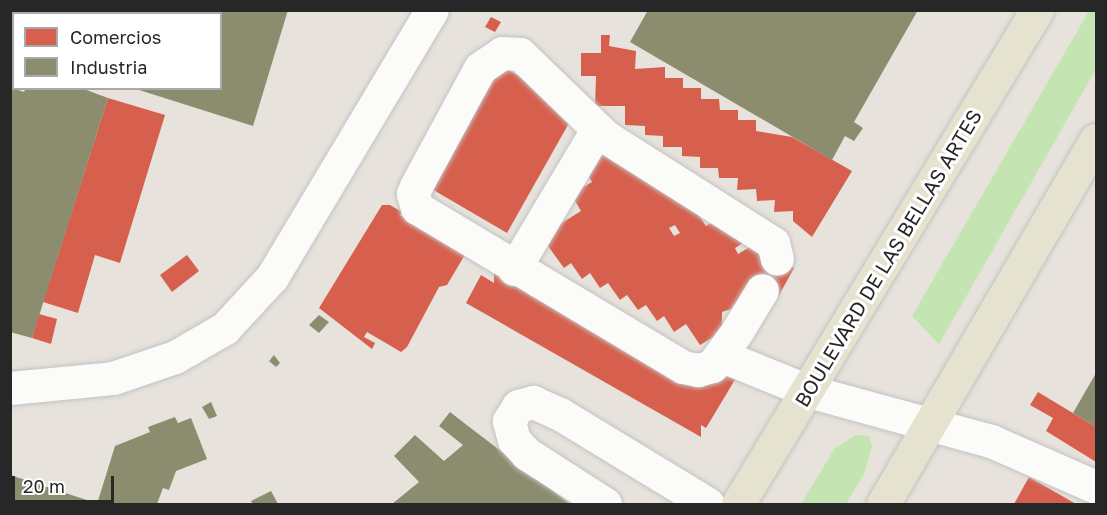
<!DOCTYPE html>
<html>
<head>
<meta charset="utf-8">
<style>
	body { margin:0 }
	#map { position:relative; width:1107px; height:515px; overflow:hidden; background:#e7e3dc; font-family:"Golos Text",sans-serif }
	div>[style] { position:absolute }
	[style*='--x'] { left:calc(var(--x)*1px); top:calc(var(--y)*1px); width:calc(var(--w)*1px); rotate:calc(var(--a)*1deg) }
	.green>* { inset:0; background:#c4e5b1 }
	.shops>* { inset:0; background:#d6604d }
	.industry>* { inset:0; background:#8c8c6e }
	.roads { filter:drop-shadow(0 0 2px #c3c2c2) drop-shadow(0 0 2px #c3c2c2) }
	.minor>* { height:33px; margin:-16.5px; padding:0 16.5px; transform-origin:16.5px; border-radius:16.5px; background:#fbfbfa }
	.major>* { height:33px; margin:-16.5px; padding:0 16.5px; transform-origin:16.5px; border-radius:16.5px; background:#e6e2d0 }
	span { translate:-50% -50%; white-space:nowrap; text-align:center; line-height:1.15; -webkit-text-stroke:6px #fff; paint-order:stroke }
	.street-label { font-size:20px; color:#272727 }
	.frame { position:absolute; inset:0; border:12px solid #272727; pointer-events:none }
	.legend { position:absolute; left:12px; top:12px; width:210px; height:78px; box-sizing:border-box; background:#fff; border:2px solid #a9a9a9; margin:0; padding:8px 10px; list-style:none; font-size:18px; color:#272727 }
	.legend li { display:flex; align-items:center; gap:12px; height:30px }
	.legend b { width:30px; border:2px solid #a9a9a9 }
	.scale { position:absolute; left:12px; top:476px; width:102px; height:27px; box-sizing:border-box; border:3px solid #272727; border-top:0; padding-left:8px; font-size:18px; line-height:21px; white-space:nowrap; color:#272727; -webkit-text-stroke:4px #fff; paint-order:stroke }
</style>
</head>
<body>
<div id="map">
	<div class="green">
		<div style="clip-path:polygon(1089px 11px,1096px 11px,1096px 69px,939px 344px,912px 316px)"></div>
		<div style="clip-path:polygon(856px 435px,869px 436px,872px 446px,865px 472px,846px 504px,801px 504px,835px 448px)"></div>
	</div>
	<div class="shops">
		<div style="clip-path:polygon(491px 17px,501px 22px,495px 32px,485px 27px)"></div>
		<div style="clip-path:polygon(601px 35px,610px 35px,609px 46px,636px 51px,635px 69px,665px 67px,665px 78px,683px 78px,683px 88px,701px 88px,701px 99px,719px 99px,720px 110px,738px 110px,738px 120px,756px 120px,756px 131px,792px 137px,852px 171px,812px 237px,793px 221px,793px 211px,774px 212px,775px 200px,757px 201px,756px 189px,737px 190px,738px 178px,719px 178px,718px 168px,700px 168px,700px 157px,682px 156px,682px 147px,663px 147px,663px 136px,645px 135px,645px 126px,625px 125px,625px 106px,595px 106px,596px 76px,581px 76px,581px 53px,601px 53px)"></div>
		<div style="clip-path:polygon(502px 66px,566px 104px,573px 116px,507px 233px,430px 188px)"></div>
		<div style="clip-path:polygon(108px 98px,165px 115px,120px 263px,95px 255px,78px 313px,43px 302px)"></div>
		<div style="clip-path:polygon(evenodd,608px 147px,682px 191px,706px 226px,717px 219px,748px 240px,735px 248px,738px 254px,758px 242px,767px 254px,794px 268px,778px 297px,750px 283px,731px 309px,722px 312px,722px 325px,750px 342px,748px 346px,723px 331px,700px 345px,686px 324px,674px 332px,664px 316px,657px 321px,646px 305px,638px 310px,627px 295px,620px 300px,608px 283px,600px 288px,590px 273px,582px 279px,571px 263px,564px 268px,553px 253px,541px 236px,581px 211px,571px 194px,592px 182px,581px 164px,608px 147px,675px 225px,680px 233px,674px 236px,669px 228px,675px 225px)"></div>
		<div style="clip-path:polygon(382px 205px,390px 205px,402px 212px,400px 215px,466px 253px,447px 285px,439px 287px,407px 347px,401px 352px,367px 332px,364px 337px,375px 343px,372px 349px,319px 308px)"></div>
		<div style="clip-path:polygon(187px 255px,199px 271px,172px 292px,160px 275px)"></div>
		<div style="clip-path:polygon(494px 273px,514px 273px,608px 337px,742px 368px,706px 428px,701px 425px,701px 437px,466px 303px,481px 275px,494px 283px)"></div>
		<div style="clip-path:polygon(39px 314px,57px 319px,51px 344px,32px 338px)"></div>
		<div style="clip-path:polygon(1038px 392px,1096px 427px,1096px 462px,1046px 431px,1053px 418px,1030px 405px)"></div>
		<div style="clip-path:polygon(1029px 477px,1076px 504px,1014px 504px)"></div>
	</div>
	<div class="industry">
		<div style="clip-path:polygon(12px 10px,288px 10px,253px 126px,136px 89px,220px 88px,220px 14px,14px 14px,14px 51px)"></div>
		<div style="clip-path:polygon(648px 10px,918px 10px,854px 122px,863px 128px,854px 141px,845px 136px,832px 160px,630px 42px)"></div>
		<div style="clip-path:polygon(10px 87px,24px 92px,26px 88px,81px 88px,108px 98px,32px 338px,10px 332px)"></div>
		<div style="clip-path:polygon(319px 315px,329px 322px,319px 333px,309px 325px)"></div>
		<div style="clip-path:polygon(274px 355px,280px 363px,276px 367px,269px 361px)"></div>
		<div style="clip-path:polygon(1096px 373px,1096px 427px,1073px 413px)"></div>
		<div style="clip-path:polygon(211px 402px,217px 416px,209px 419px,202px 407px)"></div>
		<div style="clip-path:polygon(450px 412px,468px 426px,570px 504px,392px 504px,419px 482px,394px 456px,415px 435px,444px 461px,463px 445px,439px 426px)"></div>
		<div style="clip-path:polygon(175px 417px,178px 423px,191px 418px,207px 459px,176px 471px,169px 490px,163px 488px,157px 504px,97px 504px,115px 446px,150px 432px,148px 427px)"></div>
		<div style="clip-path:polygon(10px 475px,93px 502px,93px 504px,10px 504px)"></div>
		<div style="clip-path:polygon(271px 491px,278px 504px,253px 504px,251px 501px)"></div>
	</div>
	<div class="roads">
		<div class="minor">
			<div style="--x:514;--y:269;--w:162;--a:-59.2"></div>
			<div style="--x:736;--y:333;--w:50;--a:-58.8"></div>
			<div style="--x:733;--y:337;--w:36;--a:126"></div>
			<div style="--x:712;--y:366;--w:15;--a:164"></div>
			<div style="--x:698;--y:370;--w:15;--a:-169"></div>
			<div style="--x:683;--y:367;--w:310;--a:-149.1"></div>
			<div style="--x:417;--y:208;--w:15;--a:-106"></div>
			<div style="--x:413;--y:194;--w:9;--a:-69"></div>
			<div style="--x:416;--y:186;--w:134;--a:-61.5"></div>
			<div style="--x:480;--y:68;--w:27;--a:-34"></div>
			<div style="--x:502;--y:53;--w:18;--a:3"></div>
			<div style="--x:520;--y:54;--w:120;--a:44"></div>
			<div style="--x:606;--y:137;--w:198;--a:32.4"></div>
			<div style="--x:773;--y:243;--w:16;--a:76"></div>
			<div style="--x:722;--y:356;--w:93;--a:22.1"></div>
			<div style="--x:808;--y:391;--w:190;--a:15.3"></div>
			<div style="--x:991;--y:441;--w:115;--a:23.7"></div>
			<div style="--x:10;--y:388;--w:103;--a:-5.5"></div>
			<div style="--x:113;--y:378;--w:65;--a:-18.7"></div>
			<div style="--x:175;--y:357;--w:58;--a:-30.1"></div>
			<div style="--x:225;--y:328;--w:69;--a:-47.3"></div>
			<div style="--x:272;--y:277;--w:311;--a:-59.1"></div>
			<div style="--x:605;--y:504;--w:93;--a:-147.3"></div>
			<div style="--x:527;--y:454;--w:19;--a:-133"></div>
			<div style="--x:514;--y:440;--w:20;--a:-105"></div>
			<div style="--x:509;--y:421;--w:17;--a:-59"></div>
			<div style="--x:518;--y:406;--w:16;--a:-15"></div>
			<div style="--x:533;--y:402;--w:30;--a:24"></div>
			<div style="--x:560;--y:414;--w:173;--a:31.3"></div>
		</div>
		<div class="major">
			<div style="--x:738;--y:504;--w:577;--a:-58.82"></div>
			<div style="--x:883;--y:504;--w:422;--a:-59.7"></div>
		</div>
	</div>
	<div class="street-label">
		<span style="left:888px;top:258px;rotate:-59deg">BOULEVARD DE LAS BELLAS ARTES</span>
	</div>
	<div class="frame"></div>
	<ul class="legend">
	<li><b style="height:16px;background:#d6604d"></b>Comercios</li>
	<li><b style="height:16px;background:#8c8c6e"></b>Industria</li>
	</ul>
	<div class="scale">20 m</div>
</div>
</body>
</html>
